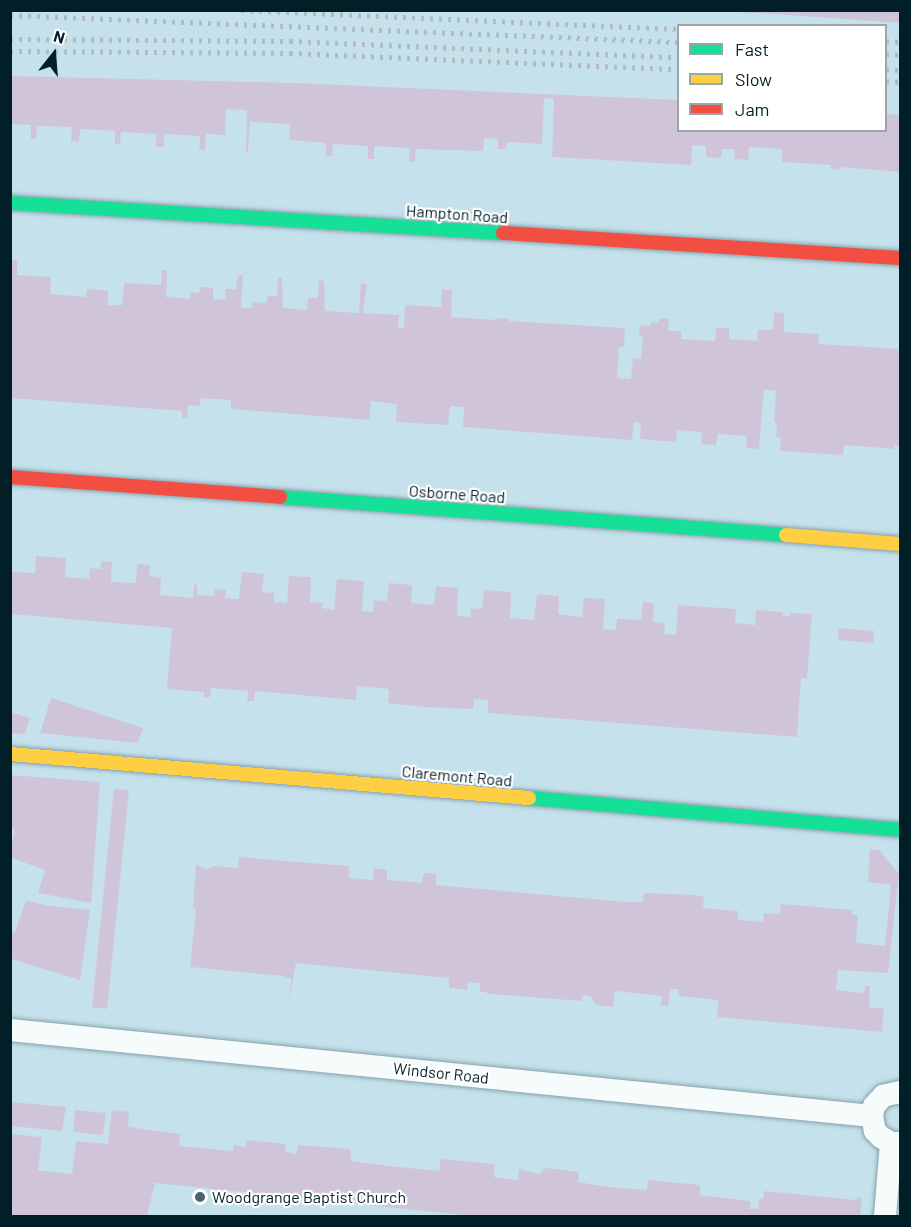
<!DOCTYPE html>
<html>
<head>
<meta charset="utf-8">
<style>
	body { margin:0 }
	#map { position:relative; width:911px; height:1227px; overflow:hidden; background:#c5e2ec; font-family:Barlow,sans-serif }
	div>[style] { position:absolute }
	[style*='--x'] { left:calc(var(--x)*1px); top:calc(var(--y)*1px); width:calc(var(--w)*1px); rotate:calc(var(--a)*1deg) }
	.green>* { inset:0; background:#d0c5d8 }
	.roads { filter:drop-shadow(0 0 2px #88a2ab) drop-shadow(0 0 2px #88a2ab) }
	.street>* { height:22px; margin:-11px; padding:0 11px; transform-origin:11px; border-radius:11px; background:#f6fbfc }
	.fast>* { height:14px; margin:-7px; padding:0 7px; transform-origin:7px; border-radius:7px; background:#16e098 }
	.slow>* { height:14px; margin:-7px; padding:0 7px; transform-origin:7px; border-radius:7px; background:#ffcf43 }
	.jam>* { height:14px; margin:-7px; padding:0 7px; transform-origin:7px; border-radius:7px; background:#f24e42 }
	.rail>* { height:4.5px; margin-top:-2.25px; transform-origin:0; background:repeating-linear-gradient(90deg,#b2bbbd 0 3px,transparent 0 9px) }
	.dots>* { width:16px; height:16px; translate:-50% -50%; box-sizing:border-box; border:3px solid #fff; border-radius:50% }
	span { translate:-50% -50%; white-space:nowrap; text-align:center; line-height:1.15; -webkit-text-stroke:4.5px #fff; paint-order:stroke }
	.street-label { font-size:16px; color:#021e27 }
	.poi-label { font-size:16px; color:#021e27 }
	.left { translate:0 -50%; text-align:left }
	.frame { position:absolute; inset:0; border:12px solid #021e27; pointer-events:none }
	.legend { position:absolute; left:677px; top:24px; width:210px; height:108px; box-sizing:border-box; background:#fff; border:2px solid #9aa5a9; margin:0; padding:8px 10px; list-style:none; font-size:18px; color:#021e27 }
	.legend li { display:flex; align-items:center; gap:12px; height:30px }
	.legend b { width:30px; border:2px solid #9aa5a9 }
	.north { position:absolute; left:24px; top:24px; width:60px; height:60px; -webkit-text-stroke:4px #fff; paint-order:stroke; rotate:17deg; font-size:16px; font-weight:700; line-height:24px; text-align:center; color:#021e27 }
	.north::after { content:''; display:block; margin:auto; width:21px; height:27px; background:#021e27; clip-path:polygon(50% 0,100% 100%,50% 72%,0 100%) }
</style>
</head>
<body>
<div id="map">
	<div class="green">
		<div style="clip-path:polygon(714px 11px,900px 11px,900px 23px,758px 13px)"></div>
		<div style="clip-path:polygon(11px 76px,296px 83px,678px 100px,678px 130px,886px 130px,886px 114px,900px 115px,900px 172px,841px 167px,841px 170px,831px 169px,831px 165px,782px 162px,782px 149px,749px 147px,748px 160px,734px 159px,735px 149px,722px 149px,721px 158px,706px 157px,706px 146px,692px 145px,691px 165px,552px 157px,554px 99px,544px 98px,542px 144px,507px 142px,506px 149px,498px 149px,498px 139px,484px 138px,483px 151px,416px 149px,415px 162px,409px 161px,409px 148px,374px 146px,374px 159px,368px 159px,368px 146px,333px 144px,332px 156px,326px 156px,326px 143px,289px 140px,290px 124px,250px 122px,248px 152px,246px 152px,247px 110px,226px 109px,225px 135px,206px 134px,205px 150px,199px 149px,200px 136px,164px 134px,164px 147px,156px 147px,156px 134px,121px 132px,120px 144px,115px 144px,115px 131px,80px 129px,79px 142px,71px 141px,72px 127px,37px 126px,36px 139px,31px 139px,31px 125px,11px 124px)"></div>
		<div style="clip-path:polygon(12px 260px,17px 260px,17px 275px,51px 277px,50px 294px,86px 297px,87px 289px,108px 291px,108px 305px,122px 305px,124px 283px,161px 285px,162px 270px,167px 270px,166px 297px,190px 299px,191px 292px,199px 293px,200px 287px,213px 288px,213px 299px,225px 300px,226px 289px,236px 289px,238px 275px,243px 275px,241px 308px,252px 308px,253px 302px,267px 303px,267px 296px,277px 296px,278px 278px,282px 278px,283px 308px,307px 310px,308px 298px,318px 298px,319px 280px,324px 281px,325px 311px,359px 313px,361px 283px,367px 284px,363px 313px,399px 315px,398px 328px,404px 328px,405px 305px,441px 307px,442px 289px,452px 290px,451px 317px,495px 320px,495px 318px,509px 319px,509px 321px,625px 328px,624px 347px,619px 347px,617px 378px,631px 379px,633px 358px,641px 359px,643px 337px,639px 336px,640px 325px,651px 326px,651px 322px,659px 323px,659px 319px,669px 319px,668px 331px,681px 331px,681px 339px,715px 341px,716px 328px,729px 328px,729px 339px,757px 341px,758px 330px,773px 330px,774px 312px,784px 313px,784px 332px,819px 334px,818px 344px,900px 349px,900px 446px,895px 445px,894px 449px,844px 445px,843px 455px,780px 451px,781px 438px,776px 437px,777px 423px,774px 422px,776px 391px,764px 389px,759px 449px,746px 448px,747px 436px,718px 434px,716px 445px,701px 444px,702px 432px,677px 430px,676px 442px,640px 439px,641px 423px,634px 422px,632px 440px,463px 427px,464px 407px,450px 406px,448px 425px,396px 422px,397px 404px,371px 401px,369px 420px,231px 409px,231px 400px,201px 398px,200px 406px,188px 405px,187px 418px,182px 418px,182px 411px,11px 398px)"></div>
		<div style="clip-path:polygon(36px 556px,66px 558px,65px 577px,89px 579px,90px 568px,101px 569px,101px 561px,112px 562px,111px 582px,136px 583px,137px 564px,150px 565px,149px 576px,161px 578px,160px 595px,193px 598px,194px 585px,197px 585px,197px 595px,214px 596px,215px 589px,226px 590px,225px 598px,239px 599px,242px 572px,264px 574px,262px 592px,274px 593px,274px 602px,287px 603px,289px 576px,311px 577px,310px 602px,323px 603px,322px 608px,334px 610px,337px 579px,364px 581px,362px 611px,373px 612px,374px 600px,387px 601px,389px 583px,412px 585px,411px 603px,434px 605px,436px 586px,458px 588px,457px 616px,470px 617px,471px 608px,482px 609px,484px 590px,511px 592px,510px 618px,534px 620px,537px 594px,559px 596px,558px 614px,582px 617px,584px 598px,605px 599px,603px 629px,616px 630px,617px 619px,641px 620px,643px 602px,654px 603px,653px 622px,665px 623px,664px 634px,676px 635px,678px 605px,736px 609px,735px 623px,755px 625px,756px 610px,783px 612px,783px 616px,790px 616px,790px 613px,812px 614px,807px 678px,801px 678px,797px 737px,488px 713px,488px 700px,474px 699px,473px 709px,424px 707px,388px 703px,389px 689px,357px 686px,356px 700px,255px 691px,254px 701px,247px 701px,248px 691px,211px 688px,210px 697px,204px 697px,204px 692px,167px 689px,172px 628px,11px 614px,11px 572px,35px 573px)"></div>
		<div style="clip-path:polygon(839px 628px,874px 631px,873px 643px,838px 640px)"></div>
		<div style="clip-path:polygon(51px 698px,143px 728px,138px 743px,40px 733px)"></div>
		<div style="clip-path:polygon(11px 712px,30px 718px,25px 734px,11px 733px)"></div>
		<div style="clip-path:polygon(11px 775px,100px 782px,91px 903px,38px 893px,45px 870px,11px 858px,11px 845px,15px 830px,11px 828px)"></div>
		<div style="clip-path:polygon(114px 789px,129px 790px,107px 1009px,92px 1007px)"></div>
		<div style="clip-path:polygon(870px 849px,879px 850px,899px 874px,888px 973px,838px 970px,836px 990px,864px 993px,865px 986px,870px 986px,869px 1007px,884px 1009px,882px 1032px,717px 1017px,718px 1000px,679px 996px,679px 989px,670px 989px,668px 1006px,661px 1005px,662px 996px,615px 991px,613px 1007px,596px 1005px,591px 996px,583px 995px,581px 1001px,491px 994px,480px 991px,480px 983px,468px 982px,467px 990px,449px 988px,449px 978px,296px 963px,289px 1001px,291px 979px,283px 976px,190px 967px,196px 909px,193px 908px,196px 864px,207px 870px,213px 866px,238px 868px,239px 857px,284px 861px,349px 866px,349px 878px,373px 880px,374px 868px,387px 870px,387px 880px,422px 883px,424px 873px,436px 874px,436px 885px,627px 902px,643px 902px,644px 893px,694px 895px,704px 897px,703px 908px,738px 911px,738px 920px,763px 922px,764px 913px,780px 914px,781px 904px,852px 910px,852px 915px,858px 915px,856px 943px,885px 946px,891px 885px,868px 882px)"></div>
		<div style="clip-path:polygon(26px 900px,44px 905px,90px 910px,80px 980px,11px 959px,11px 931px,15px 932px)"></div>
		<div style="clip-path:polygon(11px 1102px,66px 1107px,62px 1131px,11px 1126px)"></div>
		<div style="clip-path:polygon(75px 1110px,106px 1113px,103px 1135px,73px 1132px)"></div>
		<div style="clip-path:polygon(112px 1110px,129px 1112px,128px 1127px,180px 1134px,179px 1146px,233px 1151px,234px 1145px,246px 1147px,247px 1140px,286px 1144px,285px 1152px,296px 1154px,298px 1145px,338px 1148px,350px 1149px,351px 1161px,389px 1166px,439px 1171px,441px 1159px,495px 1164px,494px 1177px,518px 1180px,519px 1169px,540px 1174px,544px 1168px,555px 1169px,579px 1172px,578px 1182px,608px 1187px,647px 1190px,648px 1180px,700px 1185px,700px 1195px,750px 1201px,750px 1209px,758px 1209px,759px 1198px,763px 1199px,764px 1191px,856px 1200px,857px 1197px,862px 1198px,860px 1216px,472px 1216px,155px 1183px,147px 1216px,11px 1216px,11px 1134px,42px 1137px,38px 1170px,72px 1174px,76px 1141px,108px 1144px)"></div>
	</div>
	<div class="roads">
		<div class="street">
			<div style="--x:10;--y:1030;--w:866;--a:5.7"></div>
			<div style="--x:900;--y:1092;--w:17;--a:167"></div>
			<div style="--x:883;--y:1096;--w:13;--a:132"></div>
			<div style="--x:874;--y:1106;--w:10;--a:101"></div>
			<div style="--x:872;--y:1116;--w:15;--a:79"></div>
			<div style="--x:875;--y:1131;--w:8;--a:45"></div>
			<div style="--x:881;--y:1137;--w:12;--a:31"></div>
			<div style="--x:891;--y:1143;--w:9;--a:0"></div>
			<div style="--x:885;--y:1216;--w:73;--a:-85.3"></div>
		</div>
		<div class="fast">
			<div style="--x:10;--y:203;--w:494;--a:3.5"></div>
			<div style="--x:280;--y:497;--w:507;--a:4.29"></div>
			<div style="--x:529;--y:798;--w:372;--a:4.9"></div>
		</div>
		<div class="slow">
			<div style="--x:786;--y:535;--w:114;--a:4.5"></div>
			<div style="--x:10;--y:754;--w:521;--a:4.85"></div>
		</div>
		<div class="jam">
			<div style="--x:503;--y:233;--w:398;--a:3.6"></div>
			<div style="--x:10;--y:477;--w:271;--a:4.2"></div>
		</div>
	</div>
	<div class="rail">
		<div style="--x:241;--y:10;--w:437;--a:2.5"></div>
		<div style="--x:10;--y:15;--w:669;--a:2.31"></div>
		<div style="--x:10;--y:39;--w:280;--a:0.4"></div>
		<div style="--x:290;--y:41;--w:388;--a:2.4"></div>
		<div style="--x:886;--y:41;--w:14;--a:4"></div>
		<div style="--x:10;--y:51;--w:280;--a:0.4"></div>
		<div style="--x:290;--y:53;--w:388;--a:2.4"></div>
		<div style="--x:886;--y:54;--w:14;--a:4"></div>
		<div style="--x:886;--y:69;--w:14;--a:4"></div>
		<div style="--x:886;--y:81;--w:14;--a:4"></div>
	</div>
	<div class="dots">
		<div style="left:200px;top:1197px;background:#46636c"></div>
	</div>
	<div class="street-label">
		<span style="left:457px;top:214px;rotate:4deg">Hampton Road</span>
		<span style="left:457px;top:494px;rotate:4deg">Osborne Road</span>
		<span style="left:457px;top:776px;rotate:5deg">Claremont Road</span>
		<span style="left:441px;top:1073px;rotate:6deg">Windsor Road</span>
	</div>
	<div class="poi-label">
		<span class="left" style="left:212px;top:1197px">Woodgrange Baptist Church</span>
	</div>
	<div class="frame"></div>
	<ul class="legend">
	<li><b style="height:8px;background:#16e098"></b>Fast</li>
	<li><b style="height:8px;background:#ffcf43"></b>Slow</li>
	<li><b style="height:8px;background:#f24e42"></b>Jam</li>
	</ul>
	<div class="north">N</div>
</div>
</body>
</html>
